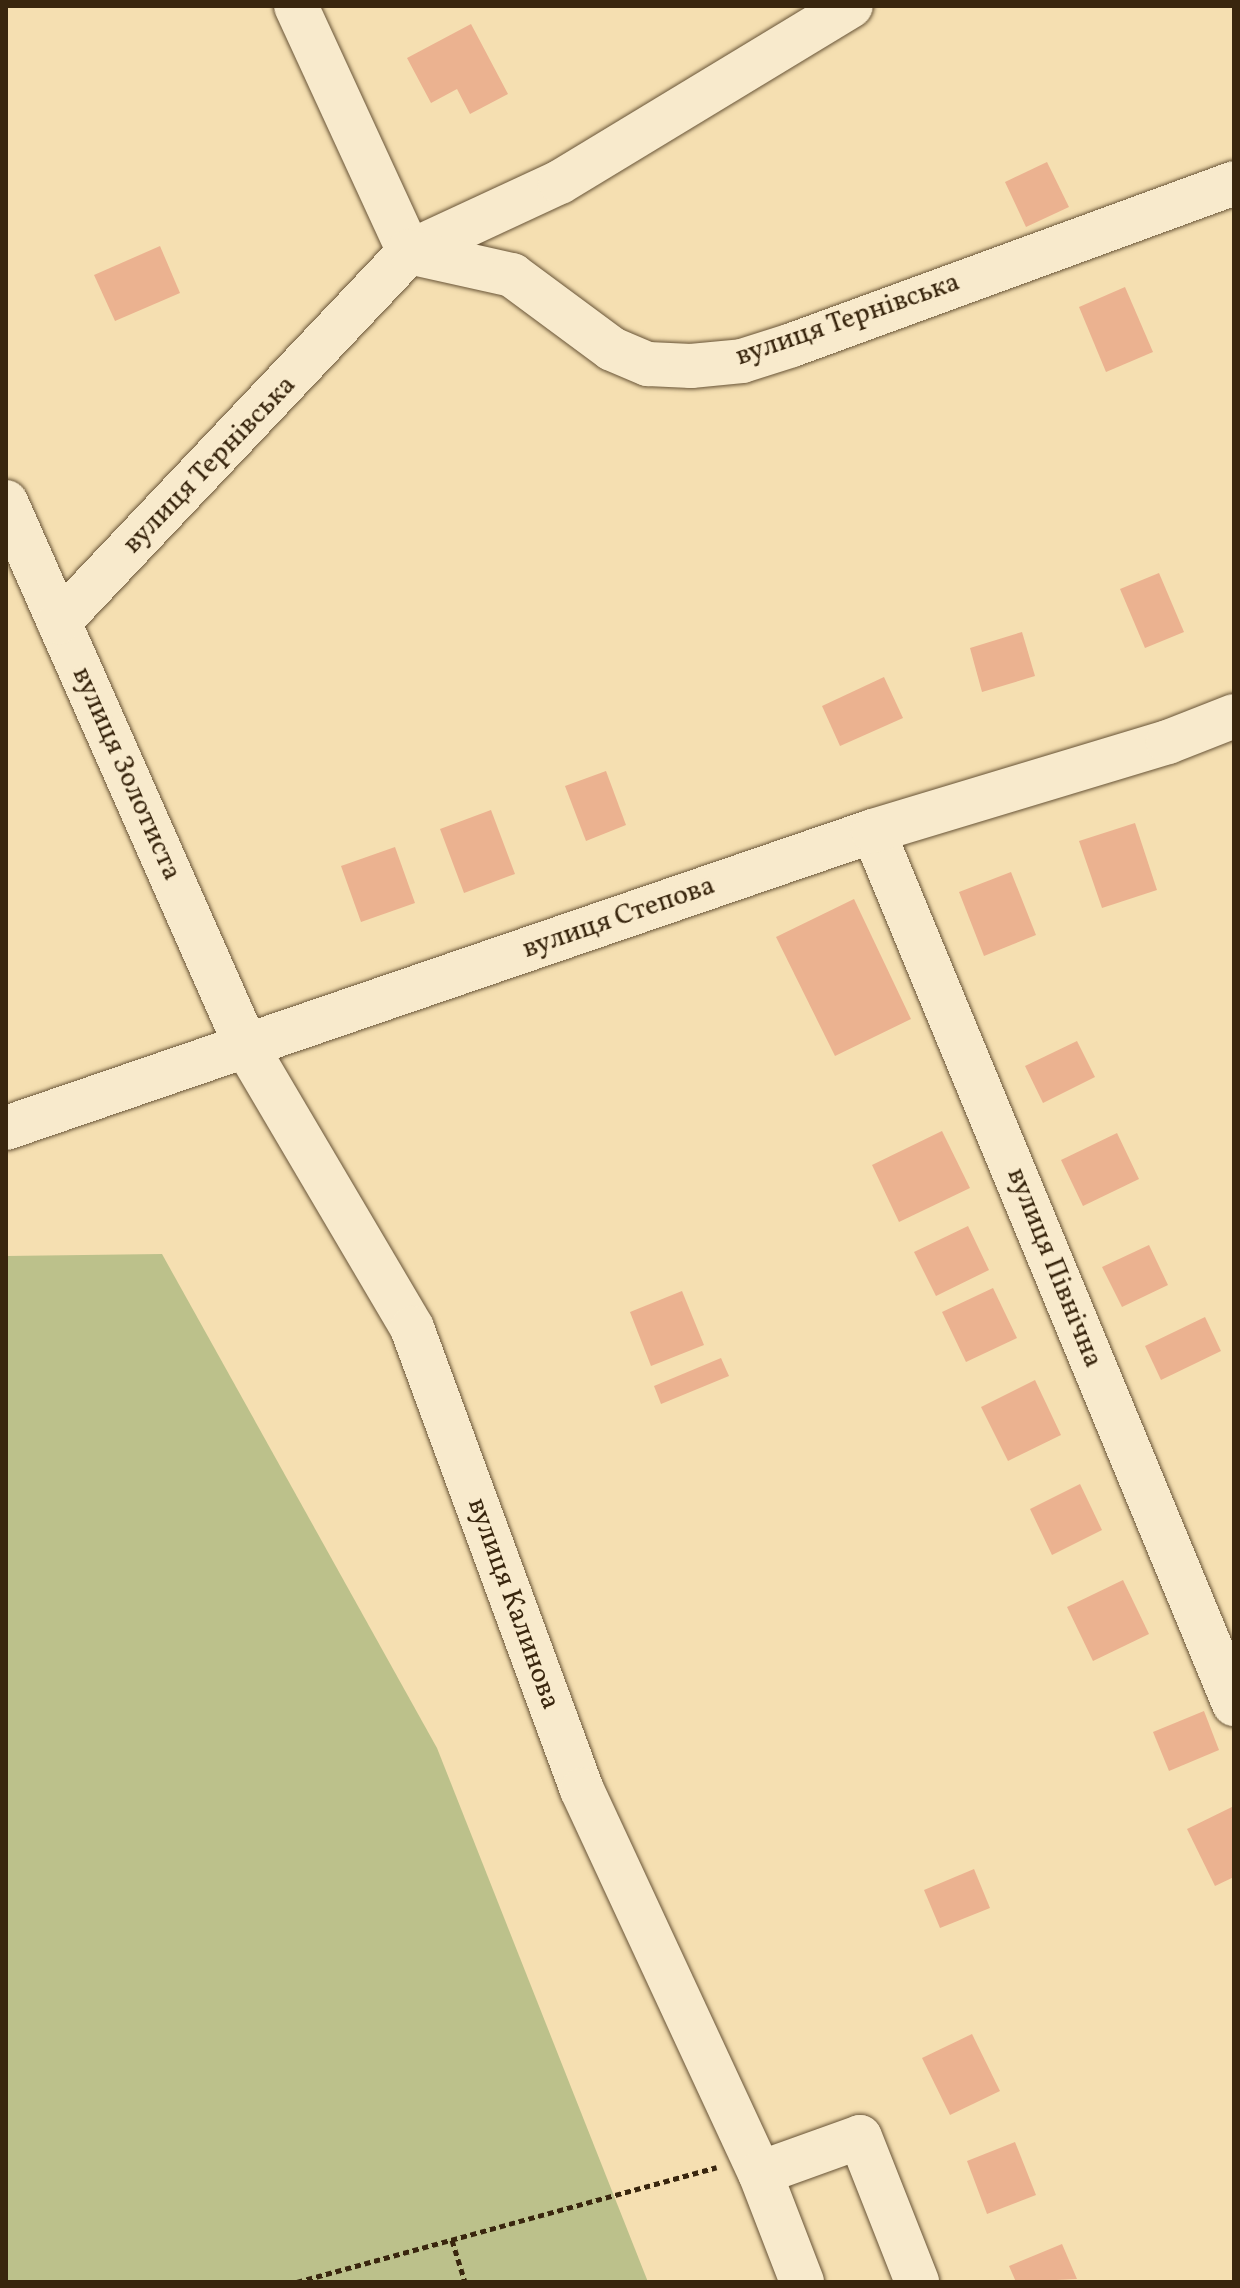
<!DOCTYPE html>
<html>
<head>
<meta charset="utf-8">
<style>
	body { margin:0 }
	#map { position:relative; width:1240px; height:2288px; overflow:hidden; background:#f5dfb1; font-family:Vollkorn,serif }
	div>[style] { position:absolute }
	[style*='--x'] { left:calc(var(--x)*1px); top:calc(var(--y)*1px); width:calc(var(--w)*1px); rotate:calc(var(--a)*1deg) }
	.green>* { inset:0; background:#bcc18b }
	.building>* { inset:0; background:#ebb290 }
	.path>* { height:5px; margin-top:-2.5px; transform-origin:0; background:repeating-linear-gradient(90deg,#39260e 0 6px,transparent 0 10px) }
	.roads { filter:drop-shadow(0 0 2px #685437) drop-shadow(0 0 2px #685437) }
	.minor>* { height:44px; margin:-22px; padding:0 22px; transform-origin:22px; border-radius:22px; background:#f8eacc }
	span { translate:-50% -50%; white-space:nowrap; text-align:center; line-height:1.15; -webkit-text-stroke:6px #f8eacc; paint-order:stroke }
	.street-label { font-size:28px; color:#39260e }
	.frame { position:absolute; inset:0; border:8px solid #39260e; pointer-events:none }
</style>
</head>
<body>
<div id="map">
	<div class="green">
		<div style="clip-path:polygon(162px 1254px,437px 1748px,648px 2282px,6px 2282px,6px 1256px)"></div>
	</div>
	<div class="building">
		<div style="clip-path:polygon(471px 24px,508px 94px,470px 114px,457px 89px,431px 103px,407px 58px)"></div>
		<div style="clip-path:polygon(1047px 162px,1069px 207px,1026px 227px,1005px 182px)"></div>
		<div style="clip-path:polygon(160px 246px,180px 293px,115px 321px,94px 275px)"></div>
		<div style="clip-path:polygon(1125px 287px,1153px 352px,1106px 372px,1079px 307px)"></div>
		<div style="clip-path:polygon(1159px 573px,1184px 632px,1145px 648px,1120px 589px)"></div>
		<div style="clip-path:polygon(1022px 632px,1035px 676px,982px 692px,970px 648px)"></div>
		<div style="clip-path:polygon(884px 677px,903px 718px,840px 746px,822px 706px)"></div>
		<div style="clip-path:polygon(606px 771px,626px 825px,586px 841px,565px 786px)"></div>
		<div style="clip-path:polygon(491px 810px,515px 874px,464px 893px,440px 829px)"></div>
		<div style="clip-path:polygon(1135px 823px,1157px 890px,1102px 908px,1079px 841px)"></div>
		<div style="clip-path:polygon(395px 847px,415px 903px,361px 922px,341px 866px)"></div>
		<div style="clip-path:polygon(1011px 872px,1036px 935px,984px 956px,959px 892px)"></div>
		<div style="clip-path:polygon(854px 899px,911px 1019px,835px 1056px,776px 937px)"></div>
		<div style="clip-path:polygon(1077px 1041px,1095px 1077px,1043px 1103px,1025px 1066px)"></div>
		<div style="clip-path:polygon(942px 1131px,970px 1188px,899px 1222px,872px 1165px)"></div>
		<div style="clip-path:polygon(1117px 1133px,1139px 1179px,1083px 1206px,1061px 1160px)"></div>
		<div style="clip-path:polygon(968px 1226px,989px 1270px,936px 1296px,914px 1252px)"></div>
		<div style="clip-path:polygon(1149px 1245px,1168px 1285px,1122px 1307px,1102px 1267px)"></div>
		<div style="clip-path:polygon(993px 1288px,1017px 1338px,966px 1362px,942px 1312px)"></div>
		<div style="clip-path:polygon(682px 1291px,704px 1345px,651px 1366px,630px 1312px)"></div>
		<div style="clip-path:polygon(1205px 1317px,1221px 1351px,1161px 1380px,1145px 1346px)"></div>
		<div style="clip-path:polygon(721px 1358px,729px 1376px,661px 1404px,654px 1386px)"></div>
		<div style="clip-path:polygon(1035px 1380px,1061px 1435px,1008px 1461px,981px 1407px)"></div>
		<div style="clip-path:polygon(1080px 1484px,1102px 1530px,1052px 1555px,1030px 1509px)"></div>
		<div style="clip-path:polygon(1123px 1580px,1149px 1634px,1093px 1661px,1067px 1607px)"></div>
		<div style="clip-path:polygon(1204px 1711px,1219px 1750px,1169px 1771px,1153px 1732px)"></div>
		<div style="clip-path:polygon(1234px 1806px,1234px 1877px,1215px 1886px,1187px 1829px)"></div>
		<div style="clip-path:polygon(974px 1869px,990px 1908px,940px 1928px,924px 1890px)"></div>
		<div style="clip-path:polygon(972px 2034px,1000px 2091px,950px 2115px,922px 2058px)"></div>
		<div style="clip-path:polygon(1015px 2142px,1036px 2195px,987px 2214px,967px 2161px)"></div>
		<div style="clip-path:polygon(1062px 2244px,1077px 2279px,1016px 2282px,1009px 2266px)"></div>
	</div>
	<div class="path">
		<div style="--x:452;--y:2240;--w:44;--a:72.8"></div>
		<div style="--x:297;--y:2282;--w:435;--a:-15.3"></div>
	</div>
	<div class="roads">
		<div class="minor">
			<div style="--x:296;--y:6;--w:271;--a:65.3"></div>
			<div style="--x:409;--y:252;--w:166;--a:-24.9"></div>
			<div style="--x:560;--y:182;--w:340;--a:-31.2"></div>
			<div style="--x:6;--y:502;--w:595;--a:66.19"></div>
			<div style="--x:246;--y:1046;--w:327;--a:59.5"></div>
			<div style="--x:412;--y:1328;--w:492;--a:69.8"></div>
			<div style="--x:582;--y:1790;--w:422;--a:65.1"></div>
			<div style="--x:760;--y:2173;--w:117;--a:68.9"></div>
			<div style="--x:59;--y:622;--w:509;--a:-46.59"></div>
			<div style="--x:409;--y:252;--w:106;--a:12.6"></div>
			<div style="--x:512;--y:275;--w:124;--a:36.5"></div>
			<div style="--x:612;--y:349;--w:39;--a:23"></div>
			<div style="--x:648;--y:364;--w:43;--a:2.7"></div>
			<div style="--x:691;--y:366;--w:51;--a:-5.6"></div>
			<div style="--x:742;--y:361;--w:52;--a:-17.7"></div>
			<div style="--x:792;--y:345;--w:471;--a:-20.1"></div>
			<div style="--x:873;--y:831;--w:945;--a:67.53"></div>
			<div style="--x:6;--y:1128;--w:916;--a:-18.91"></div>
			<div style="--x:873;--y:831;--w:308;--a:-16.8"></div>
			<div style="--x:1168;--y:742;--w:71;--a:-21.5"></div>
			<div style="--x:760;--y:2173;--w:106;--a:-19.8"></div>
			<div style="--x:860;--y:2137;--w:156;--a:68.5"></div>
		</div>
	</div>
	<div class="street-label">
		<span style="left:848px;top:320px;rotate:-19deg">вулиця Тернівська</span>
		<span style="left:210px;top:465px;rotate:-46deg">вулиця Тернівська</span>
		<span style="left:126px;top:774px;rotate:66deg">вулиця Золотиста</span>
		<span style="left:619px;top:918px;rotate:-19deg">вулиця Степова</span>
		<span style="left:1054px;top:1268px;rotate:68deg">вулиця Північна</span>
		<span style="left:513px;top:1604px;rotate:70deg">вулиця Калинова</span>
	</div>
	<div class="frame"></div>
</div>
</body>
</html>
